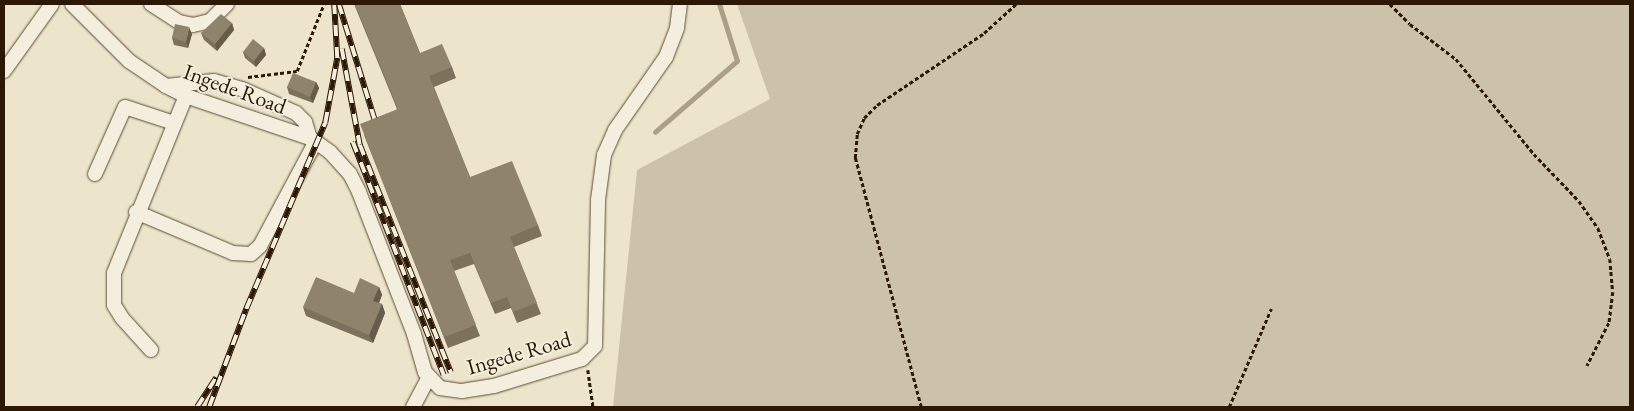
<!DOCTYPE html>
<html>
<head>
<meta charset="utf-8">
<style>
	body { margin:0 }
	#map { position:relative; width:1634px; height:411px; overflow:hidden; background:#ede5cb; font-family:"EB Garamond",serif }
	div>[style] { position:absolute }
	[style*='--x'] { left:calc(var(--x)*1px); top:calc(var(--y)*1px); width:calc(var(--w)*1px); rotate:calc(var(--a)*1deg) }
	.green>* { inset:0; background:#ccc2a9 }
	.stream>* { height:4.5px; margin:-2.25px; padding:0 2.25px; transform-origin:2.25px; border-radius:2.25px; background:#ab9f87 }
	.path>* { height:2.5px; margin-top:-1.25px; transform-origin:0; background:repeating-linear-gradient(90deg,#2c1804 0 4px,transparent 0 6.5px) }
	.roads { filter:drop-shadow(0 0 1px #5c4b36) drop-shadow(0 0 1px #5c4b36) }
	.minor>* { height:14px; margin:-7px; padding:0 7px; transform-origin:7px; border-radius:7px; background:#f3eedd }
	.rail>* { height:5.5px; margin-top:-2.75px; transform-origin:0; background:repeating-linear-gradient(90deg,#f3eedd 0 11px,#2c1804 0 22px); box-sizing:border-box; border-block:1px solid #2c1804 }
	.wall>* { inset:0; background:#7c715c }
	.shaded-wall>* { inset:0; background:#655c4b }
	.building>* { inset:0; background:#90836b }
	span { translate:-50% -50%; white-space:nowrap; text-align:center; line-height:1.15; -webkit-text-stroke:4px #f3eedd; paint-order:stroke }
	.street-label { font-size:22px; color:#2c1804 }
	.frame { position:absolute; inset:0; border:5px solid #2c1804; pointer-events:none }
</style>
</head>
<body>
<div id="map">
	<div class="green">
		<div style="clip-path:polygon(737px 4px,1630px 4px,1630px 407px,613px 407px,637px 170px,770px 99px)"></div>
	</div>
	<div class="stream">
		<div style="--x:655;--y:132;--w:108;--a:-40.9"></div>
		<div style="--x:737;--y:61;--w:60;--a:-107.5"></div>
	</div>
	<div class="path">
		<div style="--x:1390;--y:4;--w:28;--a:45"></div>
		<div style="--x:1410;--y:24;--w:58;--a:37.3"></div>
		<div style="--x:1456;--y:59;--w:123;--a:50.6"></div>
		<div style="--x:1534;--y:154;--w:65;--a:46.2"></div>
		<div style="--x:1579;--y:201;--w:33;--a:55"></div>
		<div style="--x:1598;--y:228;--w:33;--a:69"></div>
		<div style="--x:1610;--y:259;--w:33;--a:85"></div>
		<div style="--x:1613;--y:292;--w:31;--a:97"></div>
		<div style="--x:1609;--y:323;--w:48;--a:117.1"></div>
		<div style="--x:248;--y:77;--w:49;--a:-7"></div>
		<div style="--x:297;--y:71;--w:72;--a:-68.1"></div>
		<div style="--x:588;--y:370;--w:37;--a:82"></div>
		<div style="--x:921;--y:407;--w:258;--a:-104.8"></div>
		<div style="--x:855;--y:158;--w:24;--a:-85"></div>
		<div style="--x:857;--y:134;--w:17;--a:-66"></div>
		<div style="--x:864;--y:118;--w:18;--a:-45"></div>
		<div style="--x:877;--y:105;--w:129;--a:-33.9"></div>
		<div style="--x:984;--y:33;--w:43;--a:-42.2"></div>
		<div style="--x:1229;--y:407;--w:107;--a:-66.8"></div>
	</div>
	<div class="roads">
		<div class="minor">
			<div style="--x:72;--y:4;--w:81;--a:45"></div>
			<div style="--x:129;--y:61;--w:45;--a:34"></div>
			<div style="--x:166;--y:86;--w:22;--a:27"></div>
			<div style="--x:186;--y:96;--w:131;--a:18.7"></div>
			<div style="--x:310;--y:138;--w:24;--a:35"></div>
			<div style="--x:330;--y:152;--w:30;--a:48"></div>
			<div style="--x:350;--y:174;--w:20;--a:63"></div>
			<div style="--x:359;--y:192;--w:152;--a:68.8"></div>
			<div style="--x:414;--y:334;--w:40;--a:74"></div>
			<div style="--x:425;--y:372;--w:22;--a:47"></div>
			<div style="--x:440;--y:388;--w:22;--a:8"></div>
			<div style="--x:462;--y:391;--w:32;--a:-9"></div>
			<div style="--x:494;--y:386;--w:92;--a:-17.1"></div>
			<div style="--x:582;--y:359;--w:18;--a:-45"></div>
			<div style="--x:595;--y:346;--w:146;--a:-88.8"></div>
			<div style="--x:598;--y:200;--w:45;--a:-82.4"></div>
			<div style="--x:604;--y:155;--w:27;--a:-66"></div>
			<div style="--x:615;--y:130;--w:89;--a:-55.1"></div>
			<div style="--x:666;--y:57;--w:31;--a:-69"></div>
			<div style="--x:677;--y:28;--w:24;--a:-83"></div>
			<div style="--x:151;--y:4;--w:33;--a:33"></div>
			<div style="--x:179;--y:22;--w:14;--a:12"></div>
			<div style="--x:193;--y:25;--w:17;--a:-13"></div>
			<div style="--x:210;--y:21;--w:24;--a:-45"></div>
			<div style="--x:4;--y:71;--w:82;--a:-54.4"></div>
			<div style="--x:166;--y:86;--w:48;--a:-5.9"></div>
			<div style="--x:214;--y:81;--w:29;--a:16"></div>
			<div style="--x:242;--y:89;--w:59;--a:24"></div>
			<div style="--x:296;--y:113;--w:13;--a:45"></div>
			<div style="--x:305;--y:122;--w:17;--a:73"></div>
			<div style="--x:95;--y:174;--w:73;--a:-65.9"></div>
			<div style="--x:125;--y:107;--w:52;--a:18.1"></div>
			<div style="--x:136;--y:212;--w:105;--a:22.9"></div>
			<div style="--x:233;--y:253;--w:18;--a:3"></div>
			<div style="--x:251;--y:254;--w:12;--a:-42"></div>
			<div style="--x:260;--y:246;--w:119;--a:-61.9"></div>
			<div style="--x:151;--y:350;--w:43;--a:-132.2"></div>
			<div style="--x:122;--y:318;--w:15;--a:-122"></div>
			<div style="--x:114;--y:305;--w:32;--a:-90"></div>
			<div style="--x:114;--y:273;--w:191;--a:-67.9"></div>
			<div style="--x:413;--y:407;--w:32;--a:-62"></div>
		</div>
	</div>
	<div class="rail">
		<div style="--x:339;--y:4;--w:121;--a:72.8"></div>
		<div style="--x:342;--y:49;--w:98;--a:79.4"></div>
		<div style="--x:360;--y:145;--w:245;--a:68.2"></div>
		<div style="--x:353;--y:142;--w:250;--a:68.7"></div>
		<div style="--x:197;--y:407;--w:35;--a:-57"></div>
		<div style="--x:209;--y:407;--w:105;--a:-69.3"></div>
		<div style="--x:246;--y:309;--w:202;--a:-67"></div>
		<div style="--x:325;--y:123;--w:66;--a:-79.5"></div>
		<div style="--x:337;--y:58;--w:54;--a:-93.2"></div>
	</div>
	<div class="wall">
		<div style="clip-path:polygon(354px 4px,400px 4px,420px 53px,452px 67px,456px 78px,434px 87px,470px 177px,538px 225px,542px 236px,514px 247px,541px 314px,517px 323px,511px 308px,495px 314px,474px 264px,454px 271px,480px 336px,448px 348px,364px 135px,397px 109px)"></div>
		<div style="clip-path:polygon(232px 23px,234px 30px,217px 51px,204px 40px,201px 33px)"></div>
		<div style="clip-path:polygon(192px 34px,188px 48px,174px 45px,172px 38px)"></div>
		<div style="clip-path:polygon(264px 48px,266px 55px,256px 67px,245px 58px,243px 52px)"></div>
		<div style="clip-path:polygon(316px 82px,319px 88px,313px 103px,289px 94px,287px 87px)"></div>
		<div style="clip-path:polygon(379px 287px,382px 295px,379px 303px,382px 304px,385px 313px,373px 343px,306px 316px,303px 307px,354px 293px)"></div>
	</div>
	<div class="shaded-wall">
		<div style="clip-path:polygon(232px 23px,234px 30px,217px 51px,215px 44px)"></div>
		<div style="clip-path:polygon(189px 27px,192px 34px,188px 48px,186px 42px)"></div>
		<div style="clip-path:polygon(264px 48px,266px 55px,256px 67px,254px 61px)"></div>
		<div style="clip-path:polygon(316px 82px,319px 88px,313px 103px,310px 97px)"></div>
		<div style="clip-path:polygon(379px 287px,382px 295px,376px 310px,373px 301px)"></div>
		<div style="clip-path:polygon(382px 304px,385px 313px,373px 343px,369px 335px)"></div>
	</div>
	<div class="building">
		<div style="clip-path:polygon(355px 4px,400px 4px,420px 53px,442px 44px,452px 67px,429px 76px,470px 177px,512px 161px,538px 225px,510px 237px,537px 303px,513px 312px,507px 297px,491px 303px,470px 253px,450px 260px,476px 325px,444px 337px,360px 124px,398px 109px)"></div>
		<div style="clip-path:polygon(221px 14px,232px 23px,215px 44px,201px 33px)"></div>
		<div style="clip-path:polygon(175px 24px,189px 27px,186px 42px,172px 38px)"></div>
		<div style="clip-path:polygon(253px 39px,264px 48px,254px 61px,243px 52px)"></div>
		<div style="clip-path:polygon(293px 73px,316px 82px,310px 97px,287px 87px)"></div>
		<div style="clip-path:polygon(316px 277px,354px 293px,360px 278px,379px 287px,373px 301px,382px 304px,369px 335px,303px 307px)"></div>
	</div>
	<div class="street-label">
		<span style="left:235px;top:89px;rotate:20deg">Ingede Road</span>
		<span style="left:519px;top:353px;rotate:-16deg">Ingede Road</span>
	</div>
	<div class="frame"></div>
</div>
</body>
</html>
